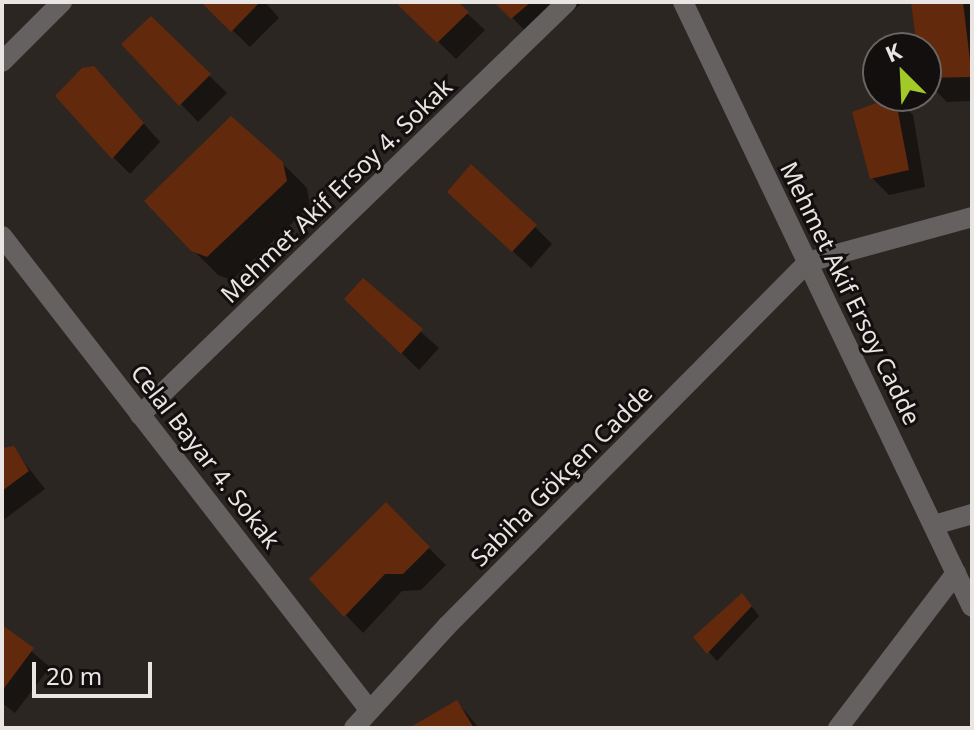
<!DOCTYPE html>
<html>
<head>
<meta charset="utf-8">
<style>
	body { margin:0 }
	#map { position:relative; width:974px; height:730px; overflow:hidden; background:#2c2623; font-family:"Noto Sans",sans-serif }
	div>[style] { position:absolute }
	[style*='--x'] { left:calc(var(--x)*1px); top:calc(var(--y)*1px); width:calc(var(--w)*1px); rotate:calc(var(--a)*1deg) }
	.shadow>* { inset:0; background:#0007 }
	.building>* { inset:0; background:#62290c }
	.minor>* { height:20px; margin:-10px; padding:0 10px; transform-origin:10px; border-radius:10px; background:#656161 }
	.tertiary>* { height:20px; margin:-10px; padding:0 10px; transform-origin:10px; border-radius:10px; background:#656161 }
	span { translate:-50% -50%; white-space:nowrap; text-align:center; line-height:1.15; -webkit-text-stroke:6px #120f0e; paint-order:stroke }
	.street-label { font-size:24px; color:#e9e5e3 }
	.frame { position:absolute; inset:0; border:4px solid #e9e5e3; pointer-events:none }
	.north { position:absolute; left:862px; top:32px; width:80px; height:80px; box-sizing:border-box; background:#120f0e; border:2px solid #686563; border-radius:50%; rotate:336deg; font-size:22px; font-weight:700; line-height:32px; text-align:center; color:#e9e5e3 }
	.north::after { content:''; display:block; margin:auto; width:28px; height:36px; background:#a2c928; clip-path:polygon(50% 0,100% 100%,50% 72%,0 100%) }
	.scale { position:absolute; left:32px; top:662px; width:120px; height:36px; box-sizing:border-box; border:4px solid #e9e5e3; border-top:0; padding-left:10px; font-size:24px; line-height:28px; white-space:nowrap; color:#e9e5e3; -webkit-text-stroke:6px #120f0e; paint-order:stroke }
</style>
</head>
<body>
<div id="map">
	<div class="shadow">
		<div style="clip-path:polygon(203px 2px,265px 2px,279px 18px,250px 47px)"></div>
		<div style="clip-path:polygon(398px 2px,455px 2px,485px 30px,456px 59px)"></div>
		<div style="clip-path:polygon(497px 2px,583px 2px,536px 42px)"></div>
		<div style="clip-path:polygon(913px 2px,972px 2px,972px 101px,947px 102px,926px 81px,926px 48px,919px 48px)"></div>
		<div style="clip-path:polygon(151px 19px,227px 93px,198px 122px,124px 44px)"></div>
		<div style="clip-path:polygon(111px 86px,160px 142px,130px 174px,113px 157px)"></div>
		<div style="clip-path:polygon(896px 98px,913px 115px,925px 187px,889px 195px,871px 177px,855px 114px)"></div>
		<div style="clip-path:polygon(282px 163px,307px 188px,310px 206px,232px 280px,218px 275px,193px 250px)"></div>
		<div style="clip-path:polygon(467px 209px,535px 227px,552px 244px,531px 268px)"></div>
		<div style="clip-path:polygon(363px 281px,439px 348px,419px 370px,347px 299px)"></div>
		<div style="clip-path:polygon(13px 448px,45px 489px,2px 521px,2px 451px)"></div>
		<div style="clip-path:polygon(386px 505px,446px 565px,421px 590px,402px 591px,363px 633px,311px 579px)"></div>
		<div style="clip-path:polygon(750px 604px,759px 616px,717px 661px,696px 638px)"></div>
		<div style="clip-path:polygon(2px 627px,50px 667px,15px 713px,2px 703px)"></div>
		<div style="clip-path:polygon(457px 702px,479px 728px,413px 728px)"></div>
	</div>
	<div class="building">
		<div style="clip-path:polygon(201px 2px,260px 2px,231px 32px)"></div>
		<div style="clip-path:polygon(395px 2px,458px 2px,469px 12px,437px 43px)"></div>
		<div style="clip-path:polygon(494px 2px,531px 2px,511px 19px)"></div>
		<div style="clip-path:polygon(911px 2px,963px 2px,972px 77px,926px 78px,926px 48px,917px 48px)"></div>
		<div style="clip-path:polygon(151px 16px,211px 74px,179px 106px,121px 44px)"></div>
		<div style="clip-path:polygon(94px 66px,144px 123px,112px 159px,55px 96px,82px 68px)"></div>
		<div style="clip-path:polygon(895px 96px,909px 170px,870px 179px,852px 112px)"></div>
		<div style="clip-path:polygon(231px 116px,283px 162px,287px 181px,207px 257px,191px 251px,144px 201px)"></div>
		<div style="clip-path:polygon(471px 164px,537px 225px,512px 252px,447px 192px)"></div>
		<div style="clip-path:polygon(363px 278px,423px 329px,401px 354px,344px 299px)"></div>
		<div style="clip-path:polygon(14px 446px,29px 471px,2px 491px,2px 448px)"></div>
		<div style="clip-path:polygon(386px 502px,430px 547px,403px 574px,385px 574px,344px 617px,309px 579px)"></div>
		<div style="clip-path:polygon(742px 593px,752px 606px,707px 654px,693px 637px)"></div>
		<div style="clip-path:polygon(2px 625px,34px 648px,2px 691px)"></div>
		<div style="clip-path:polygon(457px 700px,474px 728px,409px 728px)"></div>
	</div>
	<div class="minor">
		<div style="--x:2;--y:62;--w:85;--a:-45"></div>
		<div style="--x:2;--y:236;--w:597;--a:52.21"></div>
		<div style="--x:140;--y:415;--w:594;--a:-44.05"></div>
		<div style="--x:934;--y:525;--w:40;--a:-16"></div>
		<div style="--x:354;--y:728;--w:138;--a:-47.6"></div>
		<div style="--x:447;--y:626;--w:513;--a:-45.24"></div>
		<div style="--x:808;--y:262;--w:170;--a:-15.3"></div>
		<div style="--x:838;--y:728;--w:195;--a:-52.7"></div>
	</div>
	<div class="tertiary">
		<div style="--x:683;--y:2;--w:670;--a:64.47"></div>
	</div>
	<div class="street-label">
		<span style="left:336px;top:190px;rotate:-44deg">Mehmet Akif Ersoy 4. Sokak</span>
		<span style="left:851px;top:293px;rotate:64deg">Mehmet Akif Ersoy Cadde</span>
		<span style="left:206px;top:456px;rotate:52deg">Celal Bayar 4. Sokak</span>
		<span style="left:561px;top:475px;rotate:-45deg">Sabiha Gökçen Cadde</span>
	</div>
	<div class="frame"></div>
	<div class="north">K</div>
	<div class="scale">20 m</div>
</div>
</body>
</html>
